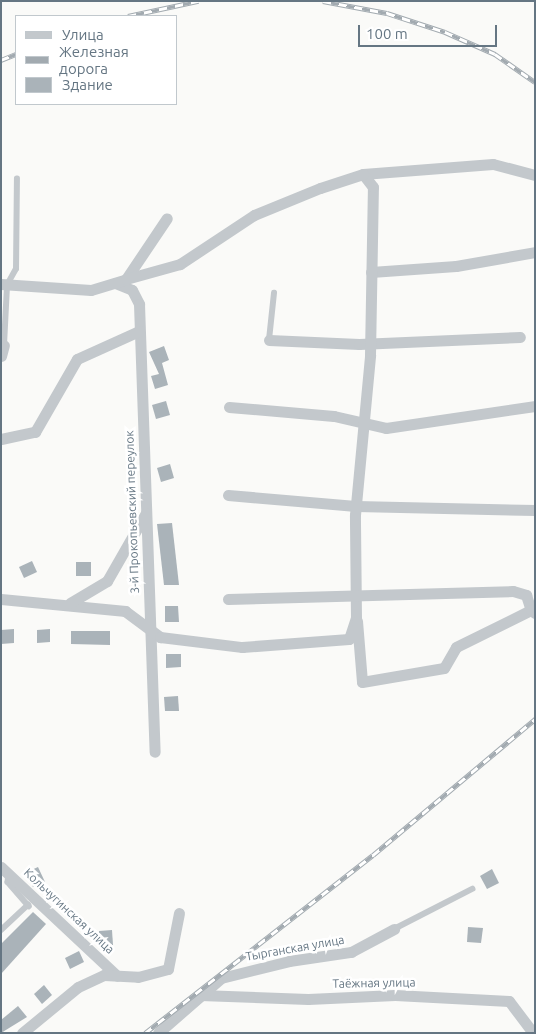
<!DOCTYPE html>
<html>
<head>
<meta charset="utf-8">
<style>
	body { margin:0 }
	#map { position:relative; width:536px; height:1034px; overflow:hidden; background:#fafaf8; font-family:Ubuntu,sans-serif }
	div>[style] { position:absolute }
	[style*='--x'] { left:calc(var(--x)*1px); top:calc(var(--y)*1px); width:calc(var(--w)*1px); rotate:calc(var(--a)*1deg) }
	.building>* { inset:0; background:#aab3b9 }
	.lane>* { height:5.5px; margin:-2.75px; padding:0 2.75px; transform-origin:2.75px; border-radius:2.75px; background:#c3c8cc }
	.street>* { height:11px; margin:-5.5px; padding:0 5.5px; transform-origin:5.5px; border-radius:5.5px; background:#c3c8cc }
	.rail>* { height:4.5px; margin-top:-2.25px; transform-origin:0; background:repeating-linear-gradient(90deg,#fff 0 8px,#a2aab0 0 16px); box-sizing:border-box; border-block:1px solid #a2aab0 }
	span { translate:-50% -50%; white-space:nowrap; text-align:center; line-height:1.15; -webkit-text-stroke:5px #fff; paint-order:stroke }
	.street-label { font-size:12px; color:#657683 }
	.frame { position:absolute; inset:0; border:2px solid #657683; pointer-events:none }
	.legend { position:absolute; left:15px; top:15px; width:162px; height:90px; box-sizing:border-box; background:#fff; border:1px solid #c1c8cd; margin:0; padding:6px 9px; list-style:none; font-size:15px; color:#657683 }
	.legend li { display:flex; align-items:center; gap:10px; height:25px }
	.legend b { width:25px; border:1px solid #c1c8cd }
	.scale { position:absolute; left:358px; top:25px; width:139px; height:22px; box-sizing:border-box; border:2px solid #657683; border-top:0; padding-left:6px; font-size:15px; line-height:18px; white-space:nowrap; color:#657683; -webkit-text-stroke:4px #fff; paint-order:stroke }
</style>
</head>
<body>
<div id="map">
	<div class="building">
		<div style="clip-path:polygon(164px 346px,169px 360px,162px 363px,168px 385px,155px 389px,151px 376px,159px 374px,149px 352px)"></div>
		<div style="clip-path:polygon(166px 401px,170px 415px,156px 419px,152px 405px)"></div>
		<div style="clip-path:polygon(170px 464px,174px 478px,161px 482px,157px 468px)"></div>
		<div style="clip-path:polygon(172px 523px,179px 585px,164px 585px,157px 524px)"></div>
		<div style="clip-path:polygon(32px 561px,37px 572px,24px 578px,19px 567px)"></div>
		<div style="clip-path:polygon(76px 562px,91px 562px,91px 576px,76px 576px)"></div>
		<div style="clip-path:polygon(165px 606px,178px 606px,179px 622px,165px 622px)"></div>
		<div style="clip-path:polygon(14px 629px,14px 643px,1px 644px,1px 630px)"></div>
		<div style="clip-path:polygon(50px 629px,50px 642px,37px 643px,37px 630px)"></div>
		<div style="clip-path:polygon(71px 631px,110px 631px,110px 645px,71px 644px)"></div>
		<div style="clip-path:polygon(166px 654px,181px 654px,181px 667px,166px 668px)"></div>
		<div style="clip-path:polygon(178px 696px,179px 711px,165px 711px,164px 697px)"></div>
		<div style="clip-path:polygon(38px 867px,45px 882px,33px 887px,25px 873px)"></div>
		<div style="clip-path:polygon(492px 869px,499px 883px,487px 889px,480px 876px)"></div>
		<div style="clip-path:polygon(33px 912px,46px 924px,1px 974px,1px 944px)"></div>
		<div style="clip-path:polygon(468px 927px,483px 928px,481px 943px,467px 942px)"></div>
		<div style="clip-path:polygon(112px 930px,113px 945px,99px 946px,99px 931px)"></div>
		<div style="clip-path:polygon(79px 951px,84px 962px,70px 969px,65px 958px)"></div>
		<div style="clip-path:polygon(44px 985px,52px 995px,42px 1004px,34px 994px)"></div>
		<div style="clip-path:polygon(18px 1006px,27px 1017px,1px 1033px,1px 1020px)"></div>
	</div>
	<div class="lane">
		<div style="--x:269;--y:340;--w:47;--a:-83.9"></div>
		<div style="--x:4;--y:345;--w:60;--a:-87.1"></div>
		<div style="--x:7;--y:285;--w:18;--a:-61"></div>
		<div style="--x:16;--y:269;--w:90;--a:-89.4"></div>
		<div style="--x:9;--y:874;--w:8;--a:97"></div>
		<div style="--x:8;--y:882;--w:32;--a:49"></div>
		<div style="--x:394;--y:929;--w:88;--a:-27.1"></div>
		<div style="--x:1;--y:930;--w:37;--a:-43"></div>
	</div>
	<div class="street">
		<div style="--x:363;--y:174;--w:130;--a:-4.4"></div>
		<div style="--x:493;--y:164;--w:43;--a:14.7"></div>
		<div style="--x:371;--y:272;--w:85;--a:-4"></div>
		<div style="--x:456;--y:266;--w:80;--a:-10"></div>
		<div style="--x:115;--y:283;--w:18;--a:22"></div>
		<div style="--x:132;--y:290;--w:16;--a:63"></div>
		<div style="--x:139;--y:304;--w:448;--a:88"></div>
		<div style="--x:1;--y:284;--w:90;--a:3.8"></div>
		<div style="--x:91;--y:290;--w:37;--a:-17"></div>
		<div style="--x:126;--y:279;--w:73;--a:-56.1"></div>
		<div style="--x:269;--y:340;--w:90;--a:2.5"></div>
		<div style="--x:359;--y:344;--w:161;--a:-2.5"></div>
		<div style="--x:1;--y:356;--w:11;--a:-75"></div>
		<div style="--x:229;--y:407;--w:105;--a:4.9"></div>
		<div style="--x:334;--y:416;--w:53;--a:13"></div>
		<div style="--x:386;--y:428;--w:151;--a:-8.4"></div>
		<div style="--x:1;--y:439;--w:35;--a:-12"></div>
		<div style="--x:35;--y:432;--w:84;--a:-60.1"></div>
		<div style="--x:77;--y:359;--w:68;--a:-24.3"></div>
		<div style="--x:228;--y:495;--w:128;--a:4.9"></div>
		<div style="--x:356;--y:506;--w:179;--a:1.3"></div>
		<div style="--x:1;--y:599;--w:125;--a:5.5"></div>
		<div style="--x:125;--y:611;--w:44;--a:36.6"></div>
		<div style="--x:160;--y:637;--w:83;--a:7"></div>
		<div style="--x:242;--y:647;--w:107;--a:-4.3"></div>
		<div style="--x:349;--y:639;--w:22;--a:-72"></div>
		<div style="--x:356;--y:618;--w:103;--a:-90.6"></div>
		<div style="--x:355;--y:515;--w:161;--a:-84.6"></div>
		<div style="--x:370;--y:355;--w:168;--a:-89"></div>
		<div style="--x:373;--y:187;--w:16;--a:-128"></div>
		<div style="--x:363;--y:174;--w:45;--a:162"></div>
		<div style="--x:320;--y:188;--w:71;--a:157.8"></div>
		<div style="--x:254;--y:215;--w:89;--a:146.5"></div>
		<div style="--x:180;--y:264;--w:56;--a:164.5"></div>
		<div style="--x:228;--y:599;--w:285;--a:-1.6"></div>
		<div style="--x:513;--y:591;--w:14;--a:17"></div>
		<div style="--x:526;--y:595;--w:16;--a:72"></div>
		<div style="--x:70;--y:603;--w:43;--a:-30.7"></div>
		<div style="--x:107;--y:581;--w:78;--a:-60.2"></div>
		<div style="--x:357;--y:621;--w:61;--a:85.3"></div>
		<div style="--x:362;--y:682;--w:83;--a:-9.7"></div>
		<div style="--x:444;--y:668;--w:24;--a:-60"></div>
		<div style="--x:456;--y:647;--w:84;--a:-26.3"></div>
		<div style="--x:531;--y:610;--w:5;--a:37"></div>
		<div style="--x:1;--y:867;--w:159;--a:43.2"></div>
		<div style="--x:200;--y:995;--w:108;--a:2.1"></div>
		<div style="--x:308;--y:999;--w:87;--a:-2.6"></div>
		<div style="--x:395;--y:995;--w:114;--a:3"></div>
		<div style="--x:509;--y:1001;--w:40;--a:53"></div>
		<div style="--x:22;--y:1033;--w:72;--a:-39.4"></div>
		<div style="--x:78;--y:987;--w:29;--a:-25"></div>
		<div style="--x:104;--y:975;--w:34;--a:3"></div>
		<div style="--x:138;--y:977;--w:31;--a:-15"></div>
		<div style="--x:168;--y:969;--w:57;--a:-78.9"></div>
		<div style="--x:158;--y:1033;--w:84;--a:-41.1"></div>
		<div style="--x:221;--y:978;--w:70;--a:-14"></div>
		<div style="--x:289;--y:961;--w:63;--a:-8.3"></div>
		<div style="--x:351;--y:952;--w:49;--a:-28.1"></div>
	</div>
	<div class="rail">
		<div style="--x:323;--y:1;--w:65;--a:10.6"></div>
		<div style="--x:387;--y:13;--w:61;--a:18.1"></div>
		<div style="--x:445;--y:32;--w:55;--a:23.7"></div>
		<div style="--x:495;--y:54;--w:49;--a:35"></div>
		<div style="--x:128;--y:16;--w:72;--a:-12.1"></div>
		<div style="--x:1;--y:60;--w:16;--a:-22"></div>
		<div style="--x:145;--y:1033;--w:289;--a:-38"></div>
		<div style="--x:373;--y:855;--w:212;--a:-40"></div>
	</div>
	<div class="street-label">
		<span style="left:132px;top:512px;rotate:-92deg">3-й Прокопьевский переулок</span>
		<span style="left:69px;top:911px;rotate:43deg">Кольчугинская улица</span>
		<span style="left:295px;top:948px;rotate:-10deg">Тырганская улица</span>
		<span style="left:374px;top:983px;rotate:-1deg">Таёжная улица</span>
	</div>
	<div class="frame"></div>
	<ul class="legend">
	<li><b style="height:6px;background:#c3c8cc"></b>Улица</li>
	<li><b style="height:6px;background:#a2aab0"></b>Железная дорога</li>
	<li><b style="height:14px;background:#aab3b9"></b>Здание</li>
	</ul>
	<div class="scale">100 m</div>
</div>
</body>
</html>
